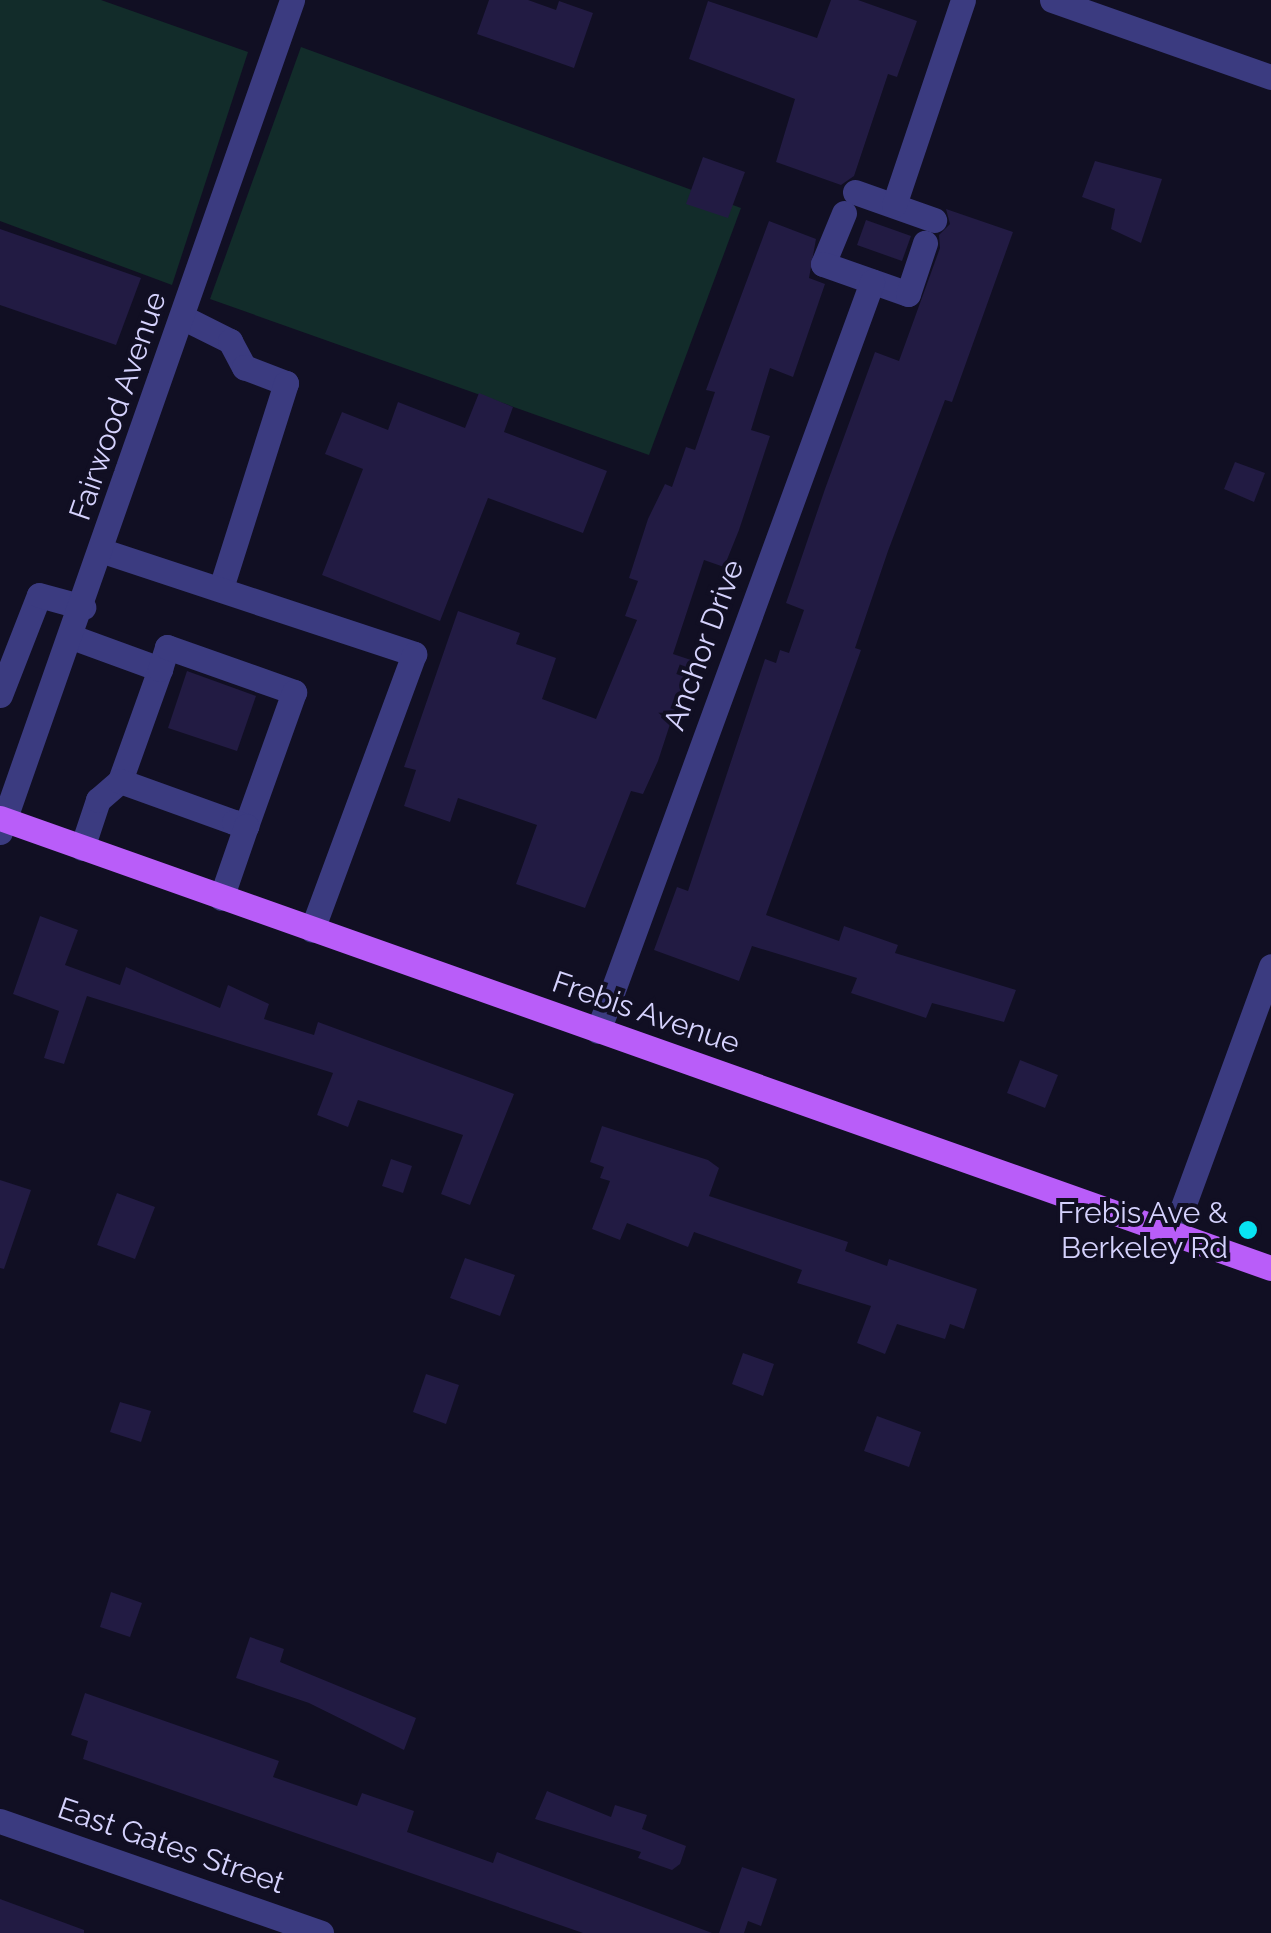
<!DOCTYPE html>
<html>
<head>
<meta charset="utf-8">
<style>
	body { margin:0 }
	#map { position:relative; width:1271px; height:1933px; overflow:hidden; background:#110f23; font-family:Raleway,sans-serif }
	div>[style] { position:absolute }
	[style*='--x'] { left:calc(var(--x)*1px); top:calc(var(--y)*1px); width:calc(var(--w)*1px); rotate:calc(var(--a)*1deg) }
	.green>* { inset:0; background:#122c2a }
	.building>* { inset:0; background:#221b43 }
	.minor>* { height:25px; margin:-12.5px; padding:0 12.5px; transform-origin:12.5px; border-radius:12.5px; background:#3b3b80 }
	.major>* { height:25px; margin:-12.5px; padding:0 12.5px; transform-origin:12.5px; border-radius:12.5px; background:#b95df9 }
	.dots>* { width:28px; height:28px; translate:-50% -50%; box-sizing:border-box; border:5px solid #110f23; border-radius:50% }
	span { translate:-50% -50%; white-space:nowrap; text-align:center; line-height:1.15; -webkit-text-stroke:8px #110f23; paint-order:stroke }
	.street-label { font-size:30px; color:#d5d2fd }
	.poi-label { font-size:30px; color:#d5d2fd }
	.right { translate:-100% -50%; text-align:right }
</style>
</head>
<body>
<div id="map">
	<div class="green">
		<div style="clip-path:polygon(0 0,101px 0,248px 52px,172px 285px,0 221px)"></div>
		<div style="clip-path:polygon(301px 47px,741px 208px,649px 455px,210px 299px)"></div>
	</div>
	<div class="building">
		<div style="clip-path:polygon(489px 0,528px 0,556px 10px,559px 1px,593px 13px,574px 68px,477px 34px)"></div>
		<div style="clip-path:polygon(831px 0,858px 0,917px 21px,897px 77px,888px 74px,854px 176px,841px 185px,776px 162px,795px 99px,689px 59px,708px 1px,817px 38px)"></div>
		<div style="clip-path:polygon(703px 157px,745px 172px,728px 218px,686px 204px)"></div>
		<div style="clip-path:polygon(1095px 161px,1162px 179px,1141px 243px,1111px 229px,1115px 209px,1082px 197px)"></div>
		<div style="clip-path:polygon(946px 209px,1013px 232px,952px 402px,945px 400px,888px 551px,855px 648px,861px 650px,766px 915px,839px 941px,844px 926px,898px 945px,895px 953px,1016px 990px,1004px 1022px,932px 1003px,926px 1018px,851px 993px,857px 978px,752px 946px,739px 981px,654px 950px,677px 887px,688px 891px,765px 659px,776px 663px,780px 650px,789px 653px,804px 610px,786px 603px,825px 489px,875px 352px,899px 361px,940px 248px,939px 235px,950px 224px)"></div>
		<div style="clip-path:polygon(866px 220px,911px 236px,902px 261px,857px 245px)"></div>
		<div style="clip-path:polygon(769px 221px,816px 239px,809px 278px,825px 284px,793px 377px,770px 368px,751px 430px,770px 436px,739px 530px,724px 567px,704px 560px,673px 654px,691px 660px,658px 761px,643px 794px,631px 791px,585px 908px,516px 884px,537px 825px,458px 798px,450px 822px,404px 806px,416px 770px,404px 767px,458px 611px,520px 633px,516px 644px,556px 658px,542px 699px,596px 719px,637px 620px,625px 616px,638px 581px,629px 578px,648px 519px,665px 484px,672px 487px,686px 447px,695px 450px,715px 392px,706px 390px)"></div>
		<div style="clip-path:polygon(0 229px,141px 278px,116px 345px,0 305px)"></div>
		<div style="clip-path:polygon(479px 393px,513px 407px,504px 432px,607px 471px,583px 533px,488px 498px,440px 621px,322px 575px,363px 469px,325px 454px,342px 412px,388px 430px,398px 402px,465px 428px)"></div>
		<div style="clip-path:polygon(1235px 462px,1265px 473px,1254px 502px,1224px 489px)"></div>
		<div style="clip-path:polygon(187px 671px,256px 696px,237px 751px,168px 728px)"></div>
		<div style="clip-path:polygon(40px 916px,78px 930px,65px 965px,120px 985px,126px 967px,220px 1008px,228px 985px,269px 1004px,264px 1019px,314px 1035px,318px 1022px,514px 1094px,470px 1205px,441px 1194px,463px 1135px,358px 1100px,348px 1127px,317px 1115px,333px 1073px,87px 996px,64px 1064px,44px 1058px,59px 1011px,13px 994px)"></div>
		<div style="clip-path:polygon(1020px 1060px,1058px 1075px,1045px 1108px,1007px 1093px)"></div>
		<div style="clip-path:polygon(602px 1126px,708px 1160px,719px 1168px,709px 1196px,848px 1242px,845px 1251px,887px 1266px,889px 1259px,977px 1289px,964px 1329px,950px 1324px,945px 1339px,897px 1324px,885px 1354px,857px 1343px,871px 1306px,797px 1283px,802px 1270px,694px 1232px,688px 1247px,627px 1223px,620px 1240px,592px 1229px,610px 1181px,600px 1178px,604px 1167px,590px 1162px)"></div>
		<div style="clip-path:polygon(391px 1159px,412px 1166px,403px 1193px,382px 1186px)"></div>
		<div style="clip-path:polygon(0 1180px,31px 1190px,4px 1269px,0 1268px)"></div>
		<div style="clip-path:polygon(117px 1193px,155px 1207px,135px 1259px,97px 1245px)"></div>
		<div style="clip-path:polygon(465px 1258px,515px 1275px,500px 1316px,450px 1298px)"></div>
		<div style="clip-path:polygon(743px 1353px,774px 1364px,763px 1396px,732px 1384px)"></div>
		<div style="clip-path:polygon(426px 1374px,459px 1385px,446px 1424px,413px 1412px)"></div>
		<div style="clip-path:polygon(120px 1402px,151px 1411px,141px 1442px,110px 1432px)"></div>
		<div style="clip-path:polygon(877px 1416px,921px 1432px,909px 1467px,864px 1451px)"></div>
		<div style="clip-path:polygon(111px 1592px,142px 1603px,130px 1637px,100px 1627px)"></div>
		<div style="clip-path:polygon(250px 1637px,284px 1649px,280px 1662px,416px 1718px,404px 1750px,309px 1703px,236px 1678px)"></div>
		<div style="clip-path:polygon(85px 1693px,279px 1761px,273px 1777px,357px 1806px,362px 1793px,414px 1811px,407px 1832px,493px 1863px,497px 1852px,712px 1933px,583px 1933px,83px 1759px,88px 1741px,71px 1735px)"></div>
		<div style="clip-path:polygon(547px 1791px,611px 1817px,615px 1805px,647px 1815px,642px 1829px,686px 1846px,680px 1864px,672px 1870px,638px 1858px,641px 1852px,535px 1819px)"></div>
		<div style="clip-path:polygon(742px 1867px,777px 1879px,761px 1926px,748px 1921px,744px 1933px,719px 1933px)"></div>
		<div style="clip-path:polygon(0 1899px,84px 1930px,84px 1933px,0 1933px)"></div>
	</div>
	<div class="minor">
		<div style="--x:1052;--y:0;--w:232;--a:19.4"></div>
		<div style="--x:855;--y:192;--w:84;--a:19.5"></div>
		<div style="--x:894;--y:205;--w:216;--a:-71.4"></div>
		<div style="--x:844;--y:213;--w:55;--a:112.4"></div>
		<div style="--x:823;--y:264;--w:90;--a:19.4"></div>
		<div style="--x:908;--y:294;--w:54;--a:-71.6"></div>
		<div style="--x:182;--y:317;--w:54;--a:26.6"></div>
		<div style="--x:230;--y:341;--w:30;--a:62"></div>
		<div style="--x:244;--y:367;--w:45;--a:20.9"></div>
		<div style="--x:286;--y:383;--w:215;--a:107.6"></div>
		<div style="--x:103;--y:551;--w:328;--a:18.3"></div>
		<div style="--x:414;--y:654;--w:294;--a:110.3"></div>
		<div style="--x:72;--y:637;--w:94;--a:20"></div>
		<div style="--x:160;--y:669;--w:119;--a:109.7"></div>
		<div style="--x:160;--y:669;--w:23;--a:-72"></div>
		<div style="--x:167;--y:647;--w:135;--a:19.5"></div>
		<div style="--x:294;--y:692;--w:142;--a:109.7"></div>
		<div style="--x:0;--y:695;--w:107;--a:-68.7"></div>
		<div style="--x:39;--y:595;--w:46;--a:15.3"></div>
		<div style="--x:0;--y:832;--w:882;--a:-70.66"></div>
		<div style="--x:82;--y:848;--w:51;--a:-71.6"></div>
		<div style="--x:98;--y:800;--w:29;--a:-41"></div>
		<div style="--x:120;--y:781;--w:121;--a:19.8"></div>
		<div style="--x:234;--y:822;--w:13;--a:18"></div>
		<div style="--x:246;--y:826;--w:76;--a:109.1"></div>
		<div style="--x:598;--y:1031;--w:798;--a:-69.91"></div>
		<div style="--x:1173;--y:1234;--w:285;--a:-69.9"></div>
		<div style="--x:0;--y:1821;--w:340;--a:19.2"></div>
	</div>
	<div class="major">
		<div style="--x:0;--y:818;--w:1348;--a:19.5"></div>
	</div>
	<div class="dots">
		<div style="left:1248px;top:1230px;background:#08e4f3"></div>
	</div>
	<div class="street-label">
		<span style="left:118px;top:406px;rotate:-71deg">Fairwood Avenue</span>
		<span style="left:704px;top:645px;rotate:-70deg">Anchor Drive</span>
		<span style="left:646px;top:1013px;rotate:19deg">Frebis Avenue</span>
		<span style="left:171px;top:1846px;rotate:19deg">East Gates Street</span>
	</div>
	<div class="poi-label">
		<span class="right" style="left:1228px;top:1230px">Frebis Ave &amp;<br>Berkeley Rd</span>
	</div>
</div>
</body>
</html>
